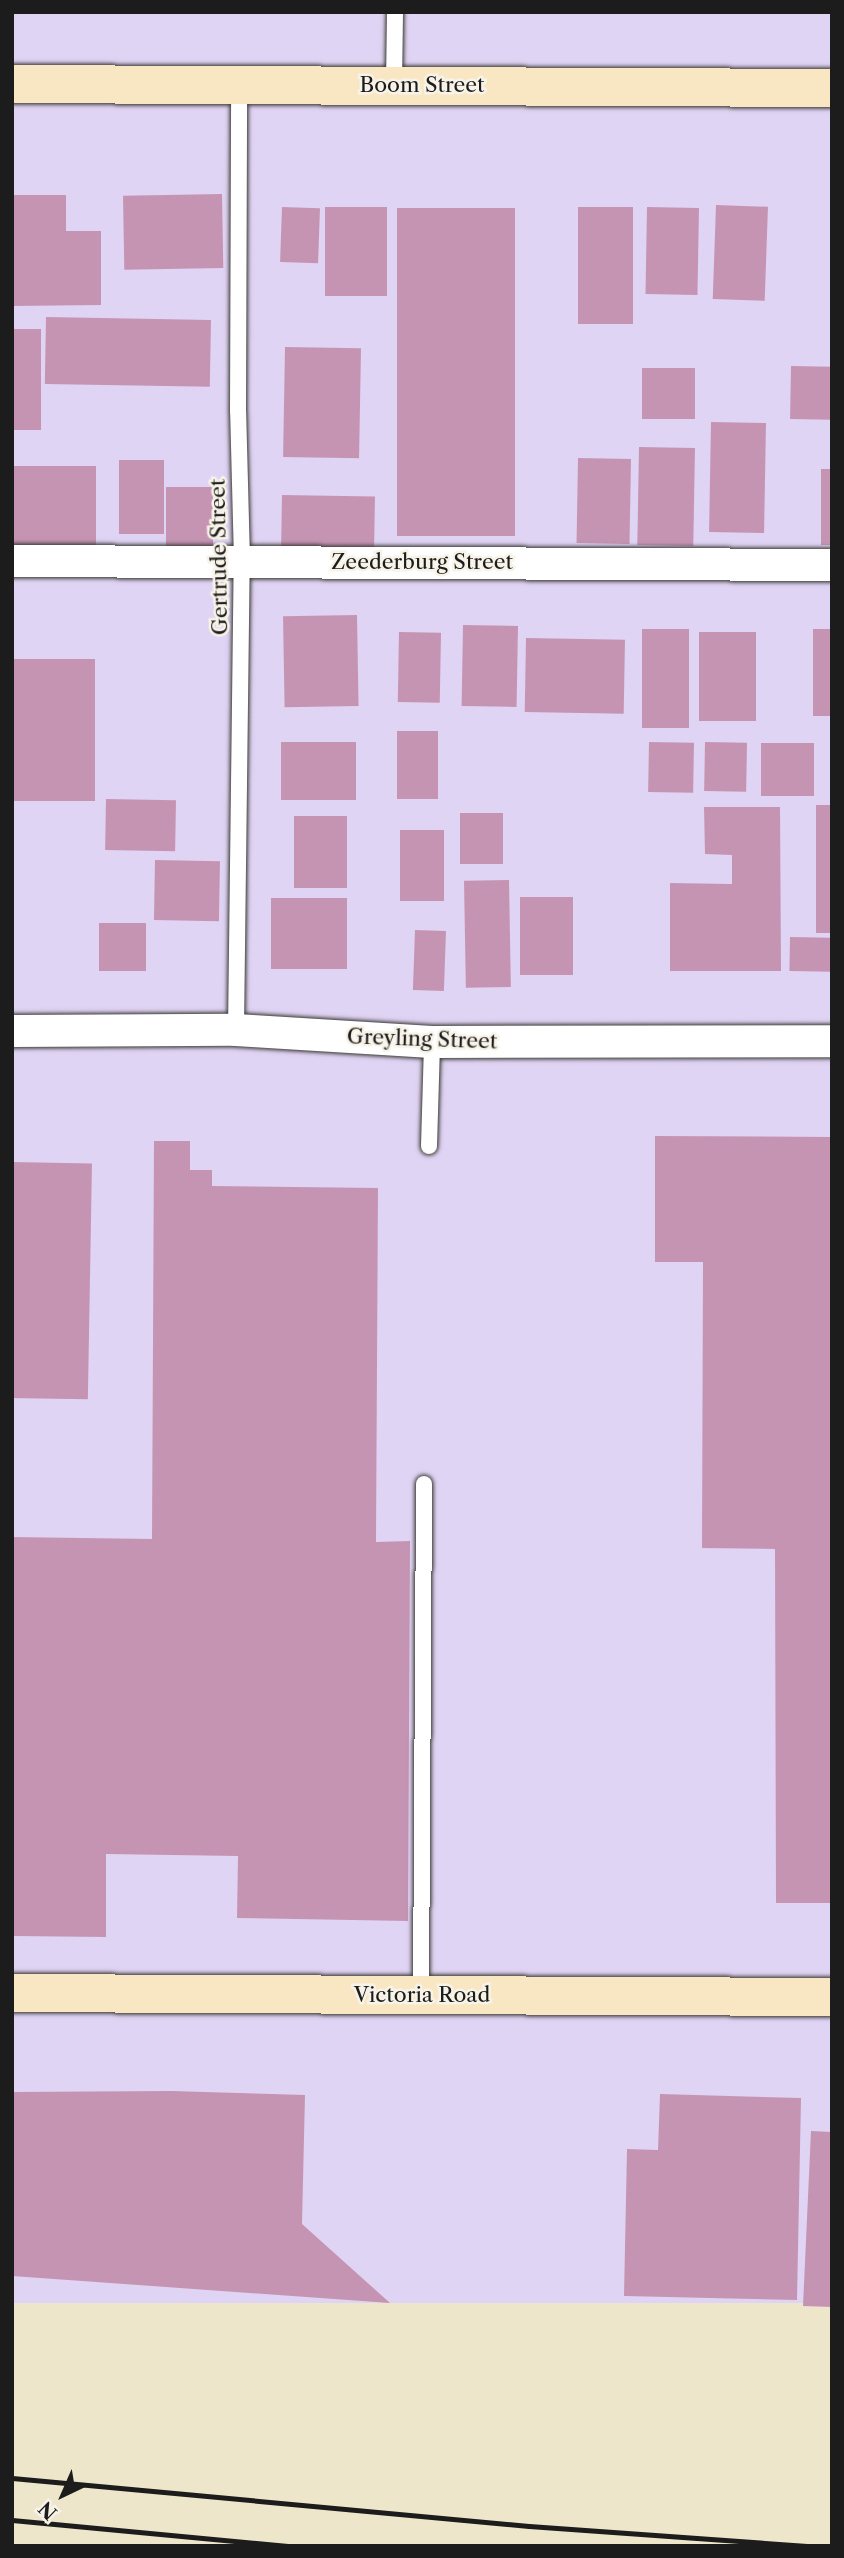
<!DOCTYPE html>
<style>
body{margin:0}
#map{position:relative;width:844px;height:2558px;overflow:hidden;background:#ede6ca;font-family:"Libre Caslon Text",serif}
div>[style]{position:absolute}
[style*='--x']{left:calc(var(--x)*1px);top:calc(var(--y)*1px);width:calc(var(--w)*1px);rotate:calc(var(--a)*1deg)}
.built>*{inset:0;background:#e0d4f4;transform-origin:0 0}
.building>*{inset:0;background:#c694b3;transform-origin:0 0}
.roads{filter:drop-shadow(0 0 2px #3b3a36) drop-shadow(0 0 2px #3b3a36)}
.lane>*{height:16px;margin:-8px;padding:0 8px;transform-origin:8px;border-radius:8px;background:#fff}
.street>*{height:32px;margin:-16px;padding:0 16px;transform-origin:16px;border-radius:16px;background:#fff}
.secondary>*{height:38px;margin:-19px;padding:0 19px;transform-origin:19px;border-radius:19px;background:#f9e7c3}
.rail>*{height:5px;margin:-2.5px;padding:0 2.5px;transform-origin:2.5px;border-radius:2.5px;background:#1c1c1c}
span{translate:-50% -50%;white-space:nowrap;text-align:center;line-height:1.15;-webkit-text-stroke:5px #f7f3e8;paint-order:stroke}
.street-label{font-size:21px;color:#1c1c1c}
.frame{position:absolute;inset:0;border:14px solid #1c1c1c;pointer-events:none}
.north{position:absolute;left:28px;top:2460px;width:70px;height:70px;-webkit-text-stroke:5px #f7f3e8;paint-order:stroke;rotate:224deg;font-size:19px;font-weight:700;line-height:28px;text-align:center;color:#1c1c1c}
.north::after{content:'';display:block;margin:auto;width:24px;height:32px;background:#1c1c1c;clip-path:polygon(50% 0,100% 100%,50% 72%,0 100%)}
</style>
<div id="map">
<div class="built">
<i style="left:12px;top:12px;width:820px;height:2291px"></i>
</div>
<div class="building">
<i style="left:222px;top:194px;width:74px;height:99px;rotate:89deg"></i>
<i style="clip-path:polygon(12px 195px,66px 195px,66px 231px,101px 231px,101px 305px,12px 306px)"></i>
<i style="left:716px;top:205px;width:52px;height:94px;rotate:2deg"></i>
<i style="left:282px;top:207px;width:38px;height:55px;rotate:2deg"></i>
<i style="left:325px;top:207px;width:62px;height:89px"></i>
<i style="left:578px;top:207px;width:55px;height:117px"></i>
<i style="left:647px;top:207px;width:52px;height:87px;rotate:1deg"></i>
<i style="left:397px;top:208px;width:118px;height:328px"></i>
<i style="left:46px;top:317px;width:165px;height:67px;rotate:1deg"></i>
<i style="left:12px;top:329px;width:29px;height:101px"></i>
<i style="left:285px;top:347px;width:76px;height:110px;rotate:1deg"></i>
<i style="left:791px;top:366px;width:41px;height:53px;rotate:1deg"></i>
<i style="left:642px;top:368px;width:53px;height:51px"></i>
<i style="left:711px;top:422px;width:55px;height:110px;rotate:1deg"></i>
<i style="left:639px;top:447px;width:56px;height:98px;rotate:1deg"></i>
<i style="left:578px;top:458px;width:53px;height:85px;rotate:1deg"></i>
<i style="left:119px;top:460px;width:45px;height:74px"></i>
<i style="left:12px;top:466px;width:84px;height:80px"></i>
<i style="left:821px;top:469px;width:11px;height:76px"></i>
<i style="left:166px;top:487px;width:47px;height:59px"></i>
<i style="left:282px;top:495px;width:93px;height:55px;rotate:1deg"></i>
<i style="left:357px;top:615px;width:91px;height:74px;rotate:89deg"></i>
<i style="left:463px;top:625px;width:55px;height:81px;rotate:1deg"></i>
<i style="left:642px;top:629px;width:47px;height:99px"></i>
<i style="left:813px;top:629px;width:19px;height:87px"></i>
<i style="left:399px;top:632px;width:42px;height:70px;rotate:1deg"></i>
<i style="left:699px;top:632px;width:57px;height:89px"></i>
<i style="left:526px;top:638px;width:99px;height:74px;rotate:1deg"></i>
<i style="left:12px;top:659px;width:83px;height:142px"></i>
<i style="left:397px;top:731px;width:41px;height:68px"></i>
<i style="left:281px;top:742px;width:75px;height:58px"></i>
<i style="left:649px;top:742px;width:45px;height:50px;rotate:1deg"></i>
<i style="left:705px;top:742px;width:42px;height:49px;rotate:1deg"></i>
<i style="left:761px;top:743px;width:53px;height:53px"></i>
<i style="left:106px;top:799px;width:70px;height:51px;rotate:1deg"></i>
<i style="left:816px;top:805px;width:16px;height:128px"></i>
<i style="clip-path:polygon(704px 807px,780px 807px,781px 971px,670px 971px,670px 883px,732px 884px,732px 855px,705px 854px)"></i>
<i style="left:460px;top:813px;width:43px;height:51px"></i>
<i style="left:294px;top:816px;width:53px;height:72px"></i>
<i style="left:400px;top:830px;width:44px;height:71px"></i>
<i style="left:155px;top:860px;width:65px;height:60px;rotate:1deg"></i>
<i style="left:509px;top:880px;width:107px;height:45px;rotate:89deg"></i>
<i style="left:520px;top:897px;width:53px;height:78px"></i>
<i style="left:271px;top:898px;width:76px;height:71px"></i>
<i style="left:99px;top:923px;width:47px;height:48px"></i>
<i style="left:415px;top:930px;width:31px;height:60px;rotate:2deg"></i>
<i style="left:790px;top:937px;width:42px;height:34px;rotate:1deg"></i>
<i style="clip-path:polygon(655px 1136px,832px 1137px,832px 1903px,776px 1903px,775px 1549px,702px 1548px,703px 1262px,655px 1262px)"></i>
<i style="clip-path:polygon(154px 1141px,190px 1141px,190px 1170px,212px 1170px,212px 1186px,378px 1188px,376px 1542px,410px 1541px,408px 1921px,237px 1918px,238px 1856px,106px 1854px,106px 1937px,12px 1936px,12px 1537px,152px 1539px)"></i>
<i style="left:12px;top:1162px;width:80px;height:236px;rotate:1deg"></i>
<i style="clip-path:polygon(171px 2091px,305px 2095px,302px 2224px,390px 2303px,12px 2276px,12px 2092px)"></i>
<i style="clip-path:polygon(660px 2094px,801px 2098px,797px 2300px,624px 2296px,627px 2149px,658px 2150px)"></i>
<i style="clip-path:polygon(811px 2131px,832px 2132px,832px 2307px,803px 2306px)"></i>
</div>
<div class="roads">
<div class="lane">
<i style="--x:394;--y:85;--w:73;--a:-89.2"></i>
<i style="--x:236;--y:1030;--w:470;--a:-89.3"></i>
<i style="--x:242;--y:560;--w:149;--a:-91.5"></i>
<i style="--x:238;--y:411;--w:327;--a:-89.8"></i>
<i style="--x:429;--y:1146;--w:104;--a:-88.3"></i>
<i style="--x:421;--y:1995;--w:511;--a:-89.66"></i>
</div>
<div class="street">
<i style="--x:12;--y:561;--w:820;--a:0.28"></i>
<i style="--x:12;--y:1031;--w:224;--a:-0.3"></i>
<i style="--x:236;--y:1030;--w:196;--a:3.5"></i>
<i style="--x:432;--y:1042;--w:400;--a:-0.1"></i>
</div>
<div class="secondary">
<i style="--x:12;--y:84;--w:820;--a:0.28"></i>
<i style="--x:12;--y:1993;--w:820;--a:0.28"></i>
</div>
</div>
<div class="rail">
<i style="--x:12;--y:2478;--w:519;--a:5.3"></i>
<i style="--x:529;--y:2526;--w:282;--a:4.1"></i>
<i style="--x:12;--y:2520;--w:277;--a:5.4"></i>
</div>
<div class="street-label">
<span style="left:422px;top:85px">Boom Street</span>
<span style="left:219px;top:557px;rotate:-91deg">Gertrude Street</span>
<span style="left:422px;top:562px">Zeederburg Street</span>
<span style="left:422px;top:1039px;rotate:2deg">Greyling Street</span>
<span style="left:422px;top:1995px">Victoria Road</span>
</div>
<div class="frame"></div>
<div class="north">N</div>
</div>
